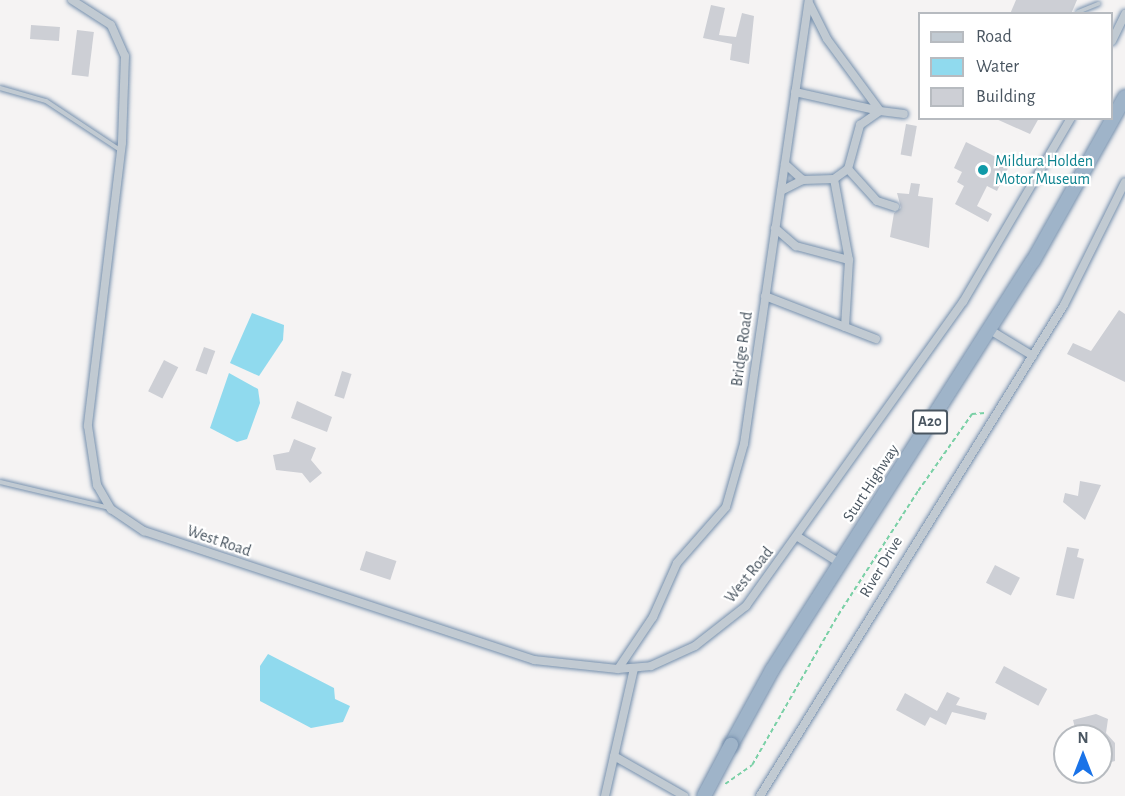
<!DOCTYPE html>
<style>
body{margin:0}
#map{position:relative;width:1125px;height:796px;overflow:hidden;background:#f5f3f3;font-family:"Alegreya Sans",sans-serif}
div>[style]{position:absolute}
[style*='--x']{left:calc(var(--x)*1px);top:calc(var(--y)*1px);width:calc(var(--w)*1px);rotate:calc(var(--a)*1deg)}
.water>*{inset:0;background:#90daee}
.building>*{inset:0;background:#cdcfd5;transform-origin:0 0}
.path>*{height:1.5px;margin-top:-0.75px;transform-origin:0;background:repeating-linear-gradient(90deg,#7ad0a6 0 4.5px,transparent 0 7.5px)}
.roads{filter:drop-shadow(0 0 2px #7690ad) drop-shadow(0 0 2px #7690ad)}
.service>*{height:4px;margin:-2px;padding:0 2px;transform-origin:2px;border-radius:2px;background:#c1cad2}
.minor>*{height:8px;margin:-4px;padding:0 4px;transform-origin:4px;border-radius:4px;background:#c1cad2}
.trunk>*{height:14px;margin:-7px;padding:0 7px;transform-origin:7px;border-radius:7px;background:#9fb4c9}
.bridges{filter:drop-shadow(0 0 2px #7690ad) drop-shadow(0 0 2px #7690ad)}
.trunk-bridge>*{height:14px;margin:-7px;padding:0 7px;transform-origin:7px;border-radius:7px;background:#9fb4c9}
.dots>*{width:16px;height:16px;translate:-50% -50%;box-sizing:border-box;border:3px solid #fff;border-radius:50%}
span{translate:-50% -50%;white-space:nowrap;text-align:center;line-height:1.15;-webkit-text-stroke:4.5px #fff;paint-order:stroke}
.shield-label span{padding:2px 4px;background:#fff;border:2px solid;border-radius:4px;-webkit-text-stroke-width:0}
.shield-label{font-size:15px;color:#4a5661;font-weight:700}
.culture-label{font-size:16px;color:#0d838f}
.left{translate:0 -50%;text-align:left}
.street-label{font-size:16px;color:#4a5661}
.legend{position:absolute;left:918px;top:12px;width:195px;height:108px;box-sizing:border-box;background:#fff;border:2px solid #b7bbc0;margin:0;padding:8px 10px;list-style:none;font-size:18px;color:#4a5661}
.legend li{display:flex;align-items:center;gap:12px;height:30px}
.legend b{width:30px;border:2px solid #b7bbc0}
.north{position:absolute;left:1053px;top:724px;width:60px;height:60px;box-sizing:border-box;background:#fff;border:2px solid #b7bbc0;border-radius:50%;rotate:0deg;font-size:16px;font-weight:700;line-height:24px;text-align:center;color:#4a5661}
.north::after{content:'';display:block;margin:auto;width:21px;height:27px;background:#1a73e8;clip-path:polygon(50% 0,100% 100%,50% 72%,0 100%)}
</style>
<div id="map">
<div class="water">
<i style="clip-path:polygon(252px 313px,284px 325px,283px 340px,259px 376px,230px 363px)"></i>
<i style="clip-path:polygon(229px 373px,258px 389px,260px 403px,247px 439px,237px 442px,210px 428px)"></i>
<i style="clip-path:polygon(268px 654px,334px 688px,335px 699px,350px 706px,343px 722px,311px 728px,260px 701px,260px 666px)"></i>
</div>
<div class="building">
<i style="clip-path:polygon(1016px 0,1077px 0,1071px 14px,1010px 14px)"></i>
<i style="clip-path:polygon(711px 5px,725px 8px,719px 35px,736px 37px,742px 13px,754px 16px,749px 64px,730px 60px,732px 44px,703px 38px)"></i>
<i style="left:31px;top:25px;width:29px;height:14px;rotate:4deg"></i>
<i style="left:77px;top:30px;width:17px;height:45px;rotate:7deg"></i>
<i style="clip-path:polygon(994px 118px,1039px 118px,1030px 134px)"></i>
<i style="left:906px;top:124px;width:11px;height:31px;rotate:10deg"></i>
<i style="clip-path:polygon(966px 142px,1010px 164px,997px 191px,987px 186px,977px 206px,992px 214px,988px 222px,955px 204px,964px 186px,957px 182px,962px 172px,954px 168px)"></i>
<i style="clip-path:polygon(911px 183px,920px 184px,918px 196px,933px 198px,929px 248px,890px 237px,894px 213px,901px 208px,897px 193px,909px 194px)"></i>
<i style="clip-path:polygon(1119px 310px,1125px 314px,1125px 382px,1067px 354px,1073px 343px,1091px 351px)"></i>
<i style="left:204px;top:347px;width:12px;height:25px;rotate:20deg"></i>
<i style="left:164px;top:360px;width:16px;height:35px;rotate:27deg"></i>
<i style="left:342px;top:371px;width:10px;height:26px;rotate:17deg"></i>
<i style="clip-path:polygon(297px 401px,332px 417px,327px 432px,291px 418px)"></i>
<i style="clip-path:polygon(294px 439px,316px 448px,311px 460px,322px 473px,310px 483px,302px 473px,276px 470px,273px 455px,289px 452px)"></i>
<i style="clip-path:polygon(1080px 481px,1101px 485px,1085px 520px,1063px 502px,1065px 493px,1078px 496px)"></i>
<i style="clip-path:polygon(1067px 547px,1079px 549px,1077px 557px,1084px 559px,1074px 599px,1056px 595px)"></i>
<i style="left:366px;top:551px;width:32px;height:20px;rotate:18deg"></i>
<i style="left:995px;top:565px;width:28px;height:20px;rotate:27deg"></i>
<i style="left:1004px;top:666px;width:49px;height:19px;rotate:28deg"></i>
<i style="clip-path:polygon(947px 692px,960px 698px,956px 705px,987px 713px,985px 720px,952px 712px,946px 725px,930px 717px,925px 726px,896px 710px,905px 693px,937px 711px)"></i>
<i style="clip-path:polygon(1096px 714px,1108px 719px,1106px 733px,1115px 743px,1115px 761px,1101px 765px,1101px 736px,1076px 732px,1073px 720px)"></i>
</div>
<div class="path">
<i style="--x:725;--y:784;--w:33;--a:-35"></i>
<i style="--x:752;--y:765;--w:173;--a:-60.2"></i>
<i style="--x:838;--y:615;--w:148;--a:-57.2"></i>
<i style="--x:918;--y:491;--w:94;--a:-55"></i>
<i style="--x:972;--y:414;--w:13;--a:-4"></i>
</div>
<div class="roads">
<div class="service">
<i style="--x:1078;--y:12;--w:22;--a:-22"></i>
<i style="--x:0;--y:88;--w:48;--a:15.8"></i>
<i style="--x:46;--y:101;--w:89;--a:33.5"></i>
<i style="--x:0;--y:482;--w:113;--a:13.3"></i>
</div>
<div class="minor">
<i style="--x:72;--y:0;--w:46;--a:32.7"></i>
<i style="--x:111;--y:25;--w:34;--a:66"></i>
<i style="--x:125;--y:56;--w:87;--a:92"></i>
<i style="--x:122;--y:143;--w:285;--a:96.9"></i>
<i style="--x:88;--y:426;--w:60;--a:81.3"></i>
<i style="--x:97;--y:485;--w:28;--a:60"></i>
<i style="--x:111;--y:509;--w:40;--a:34"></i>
<i style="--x:144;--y:531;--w:411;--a:18.3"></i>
<i style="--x:534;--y:660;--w:84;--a:6.1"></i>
<i style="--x:618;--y:669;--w:33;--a:-5"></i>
<i style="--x:651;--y:666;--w:48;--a:-24.4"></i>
<i style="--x:695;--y:646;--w:65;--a:-38.1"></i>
<i style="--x:746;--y:606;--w:374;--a:-54.5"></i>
<i style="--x:963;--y:302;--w:213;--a:-59.6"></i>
<i style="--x:809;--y:3;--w:40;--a:63.4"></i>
<i style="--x:827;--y:39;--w:89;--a:53.6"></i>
<i style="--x:880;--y:111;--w:24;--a:7"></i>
<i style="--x:1112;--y:41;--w:30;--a:-64"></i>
<i style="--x:795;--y:92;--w:87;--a:12.6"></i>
<i style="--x:785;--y:164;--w:24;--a:42"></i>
<i style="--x:848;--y:169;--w:43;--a:47.8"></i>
<i style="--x:877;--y:201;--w:19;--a:18"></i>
<i style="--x:834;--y:179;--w:82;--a:79.5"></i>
<i style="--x:849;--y:260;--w:67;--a:93.4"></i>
<i style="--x:781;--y:191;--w:25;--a:-27"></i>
<i style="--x:803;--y:180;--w:31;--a:-2"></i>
<i style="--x:834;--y:179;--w:17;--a:-36"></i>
<i style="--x:848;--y:169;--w:46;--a:-74.7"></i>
<i style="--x:860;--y:125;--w:24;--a:-35"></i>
<i style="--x:775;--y:228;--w:28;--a:41"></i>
<i style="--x:796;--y:246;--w:55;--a:14.8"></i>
<i style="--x:765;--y:296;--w:119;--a:21.2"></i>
<i style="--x:990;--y:330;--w:50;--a:31.2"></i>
<i style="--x:798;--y:537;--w:49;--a:31.8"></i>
<i style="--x:618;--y:669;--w:63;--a:-56.1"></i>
<i style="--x:653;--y:617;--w:59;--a:-66"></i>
<i style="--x:677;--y:563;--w:74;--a:-48.8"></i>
<i style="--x:726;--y:507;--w:66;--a:-74.1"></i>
<i style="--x:744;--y:444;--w:449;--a:-81.7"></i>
<i style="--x:614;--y:756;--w:81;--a:29.7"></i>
<i style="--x:605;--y:796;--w:131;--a:-77.2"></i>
<i style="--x:760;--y:796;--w:577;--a:-58.24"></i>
<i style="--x:1064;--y:305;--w:137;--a:-63.6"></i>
</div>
<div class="trunk">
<i style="--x:731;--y:745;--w:85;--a:-61.3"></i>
<i style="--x:772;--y:670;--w:485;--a:-57.5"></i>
<i style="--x:1033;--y:261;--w:188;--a:-60.7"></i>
</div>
</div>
<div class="bridges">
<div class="trunk-bridge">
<i style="--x:704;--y:796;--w:58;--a:-62.1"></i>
</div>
</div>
<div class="dots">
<i style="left:983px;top:170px;background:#0f9aa8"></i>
</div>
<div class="shield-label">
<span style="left:930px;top:422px">A20</span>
</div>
<div class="culture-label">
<span class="left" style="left:995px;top:170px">Mildura Holden<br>Motor Museum</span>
</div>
<div class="street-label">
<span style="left:742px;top:349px;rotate:-82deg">Bridge Road</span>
<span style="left:871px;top:483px;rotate:-57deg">Sturt Highway</span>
<span style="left:219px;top:541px;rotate:19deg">West Road</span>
<span style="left:881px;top:567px;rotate:-59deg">River Drive</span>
<span style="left:749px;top:575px;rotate:-51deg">West Road</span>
</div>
<ul class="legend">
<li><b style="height:8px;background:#c1cad2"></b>Road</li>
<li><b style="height:16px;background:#90daee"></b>Water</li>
<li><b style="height:16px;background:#cdcfd5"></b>Building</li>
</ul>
<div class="north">N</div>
</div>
